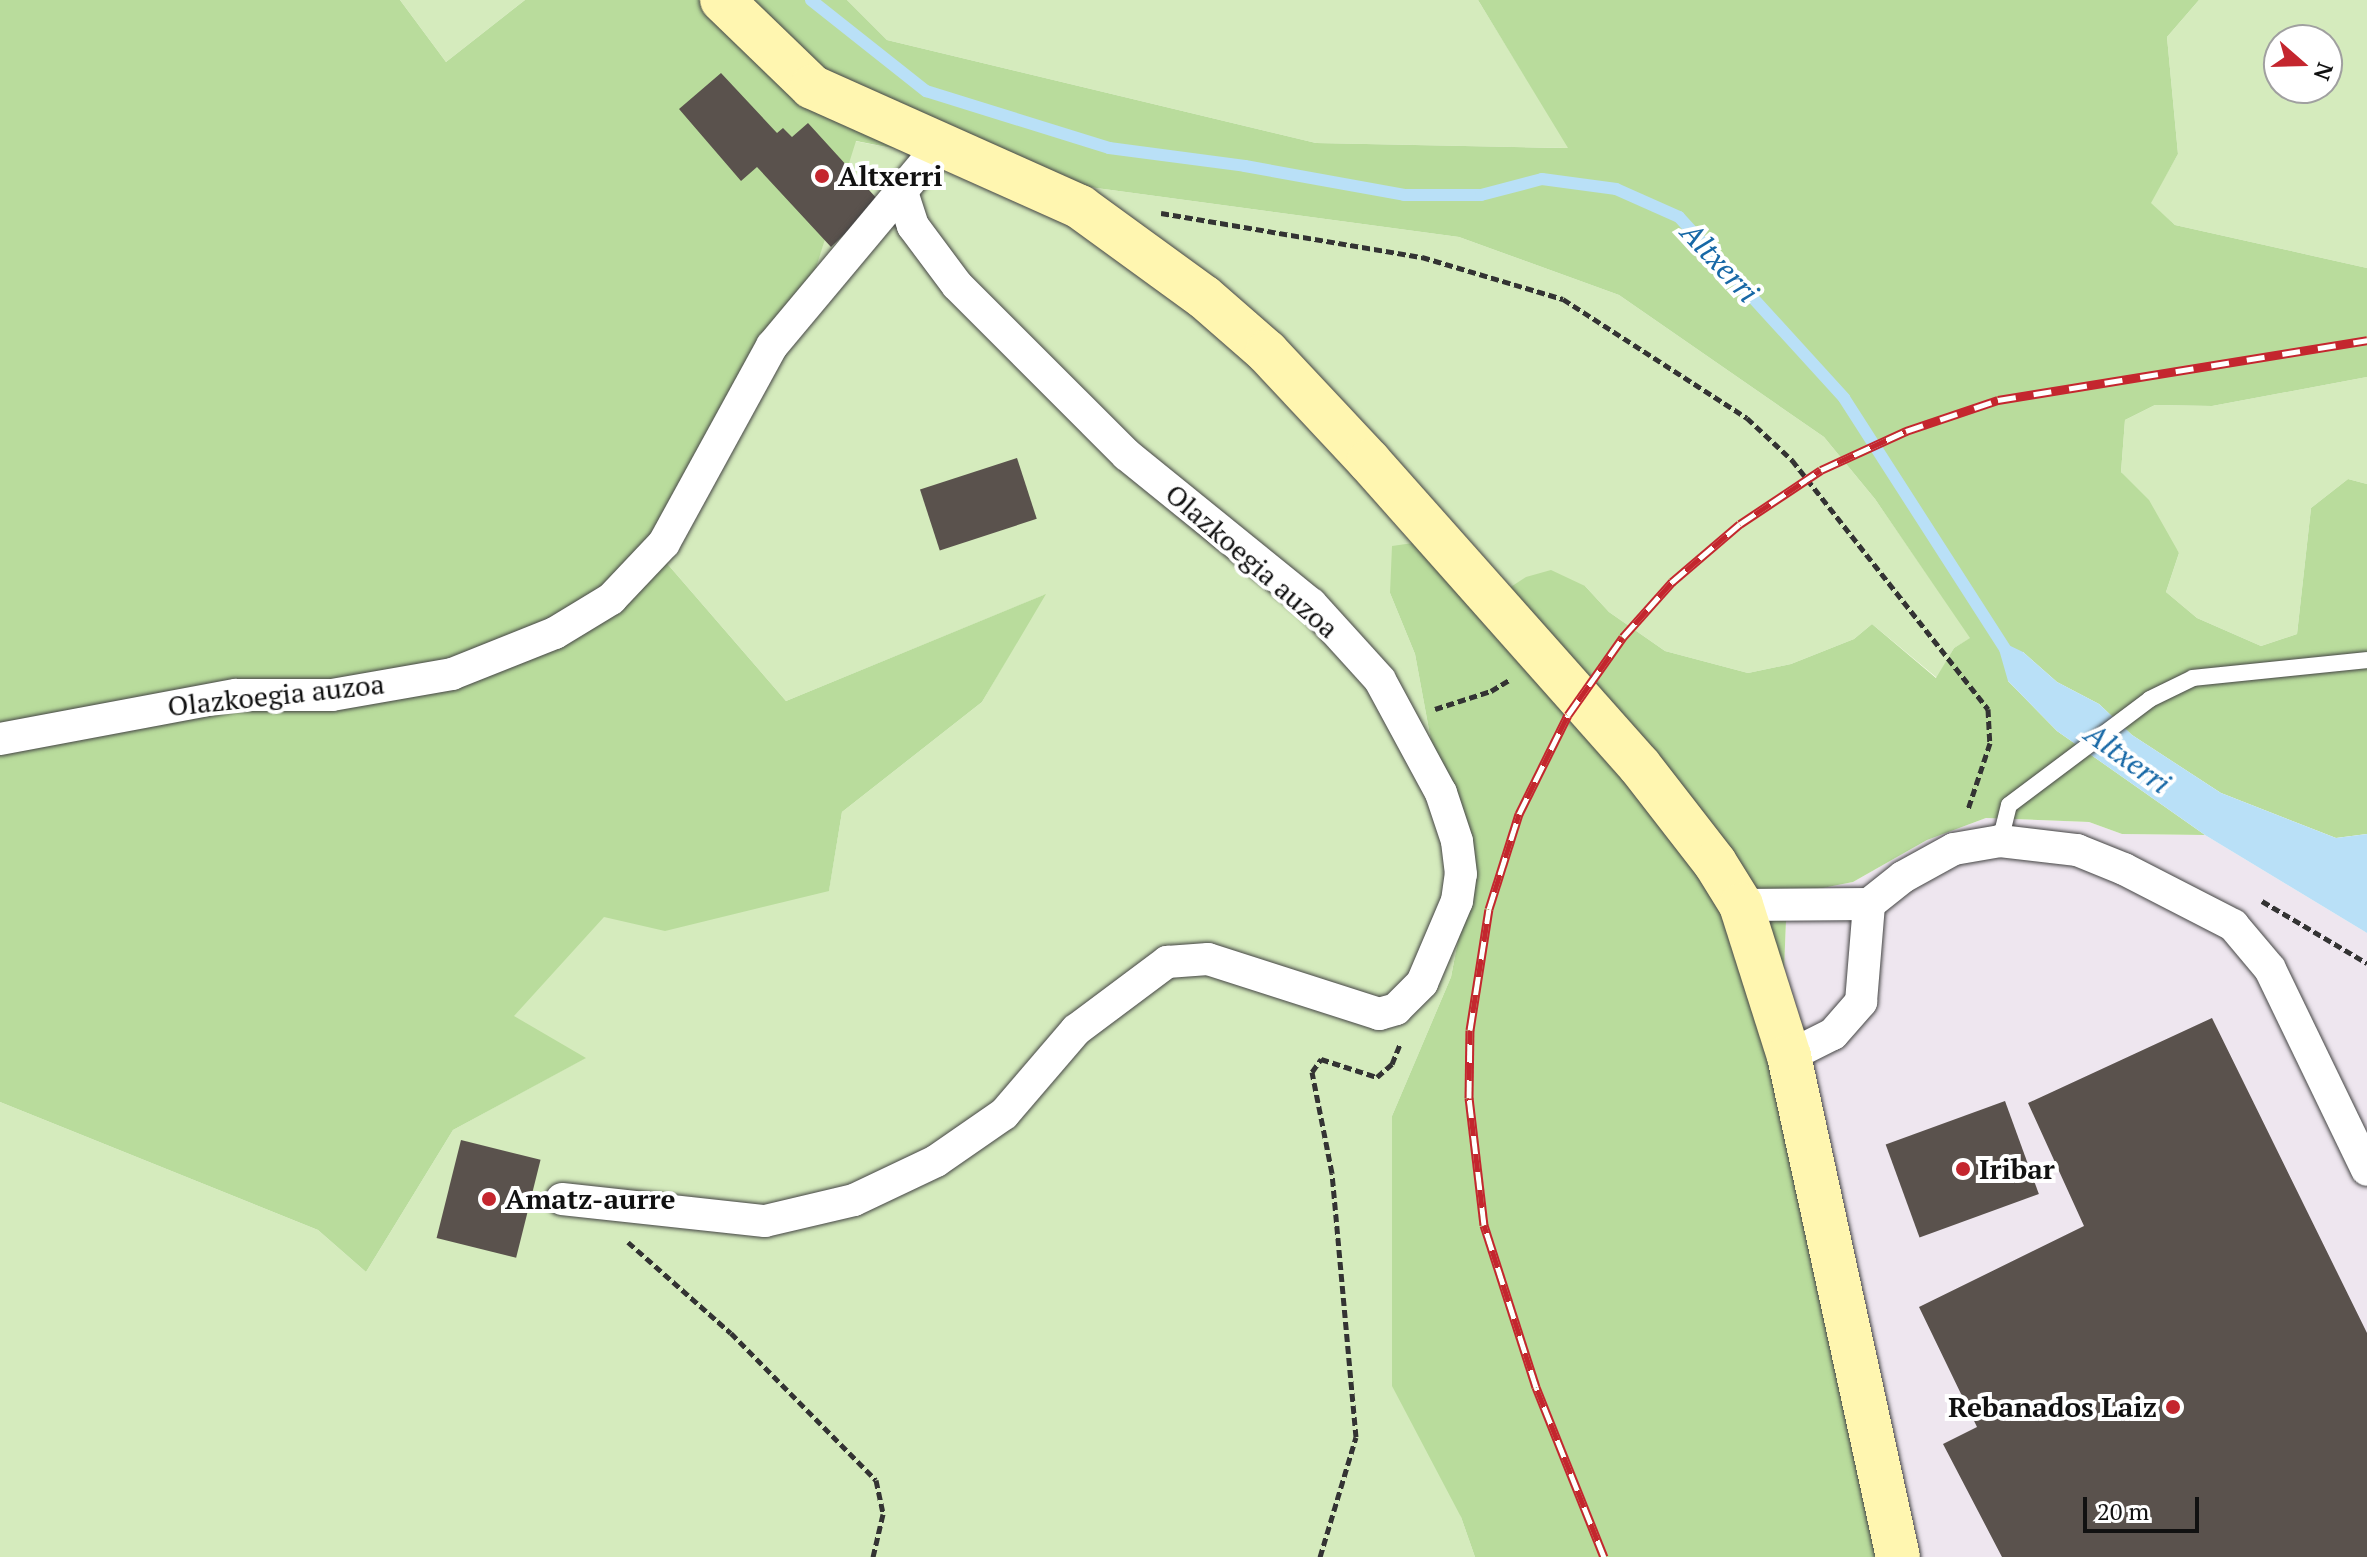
<!DOCTYPE html>
<style>
body{margin:0}
#map{position:relative;width:2367px;height:1557px;overflow:hidden;background:#fffdf5;font-family:"PT Serif",serif}
div>[style]{position:absolute}
[style*='--x']{left:calc(var(--x)*1px);top:calc(var(--y)*1px);width:calc(var(--w)*1px);rotate:calc(var(--a)*1deg)}
.industrial>*{inset:0;background:#eee6ef}
.green>*{inset:0;background:#d5ebbd}
.forest>*{inset:0;background:#b9dc9c}
.water>*{inset:0;background:#b9e0f7}
.stream>*{height:12px;margin:-6px;padding:0 6px;transform-origin:6px;border-radius:6px;background:#b9e0f7}
.building>*{inset:0;background:#5a524d;transform-origin:0 0}
.path>*{height:5px;margin-top:-2.5px;transform-origin:0;background:repeating-linear-gradient(90deg,#333 0 8px,transparent 0 12px)}
.roads{filter:drop-shadow(0 0 2px #444) drop-shadow(0 0 2px #444)}
.lane>*{height:16px;margin:-8px;padding:0 8px;transform-origin:8px;border-radius:8px;background:#fff}
.street>*{height:32px;margin:-16px;padding:0 16px;transform-origin:16px;border-radius:16px;background:#fff}
.secondary>*{height:44px;margin:-22px;padding:0 22px;transform-origin:22px;border-radius:22px;background:#fff6b0}
.rail>*{height:9px;margin-top:-4.5px;transform-origin:0;background:repeating-linear-gradient(90deg,#fff 0 18px,#c4262e 0 36px);box-sizing:border-box;border-block:2px solid #c4262e}
.dots>*{width:22px;height:22px;translate:-50% -50%;box-sizing:border-box;border:4px solid #fff;border-radius:50%}
span{translate:-50% -50%;white-space:nowrap;text-align:center;line-height:1.15;-webkit-text-stroke:8px #fff;paint-order:stroke}
.poi-label{font-size:28px;color:#111;font-weight:700}
.left{translate:0 -50%;text-align:left}
.right{translate:-100% -50%;text-align:right}
.street-label{font-size:28px;color:#111}
.water-label{font-size:30px;color:#1768a6;font-style:italic}
.north{position:absolute;left:2263px;top:24px;width:80px;height:80px;box-sizing:border-box;background:#fff;border:2px solid #a0a0a0;border-radius:50%;rotate:110deg;font-size:22px;font-weight:700;line-height:32px;text-align:center;color:#111}
.north::after{content:'';display:block;margin:auto;width:28px;height:36px;background:#c4262e;clip-path:polygon(50% 0,100% 100%,50% 72%,0 100%)}
.scale{position:absolute;left:2083px;top:1497px;width:116px;height:36px;box-sizing:border-box;border:4px solid #111;border-top:0;padding-left:10px;font-size:24px;line-height:28px;white-space:nowrap;color:#111;-webkit-text-stroke:6px #fff;paint-order:stroke}
</style>
<div id="map">
<div class="industrial">
<i style="clip-path:polygon(1986px 818px,2089px 822px,2122px 834px,2205px 835px,2367px 933px,2367px 1557px,1916px 1557px,1784px 970px,1786px 921px,1807px 891px,1853px 882px,1927px 840px)"></i>
</div>
<div class="green">
<i style="clip-path:polygon(400px 0,525px 0,446px 62px)"></i>
<i style="clip-path:polygon(847px 0,1478px 0,1569px 148px,1316px 143px,887px 40px)"></i>
<i style="clip-path:polygon(evenodd,2199px 0,2367px 0,2367px 268px,2175px 225px,2150px 203px,2178px 154px,2167px 37px,2199px 0,2279px 40px,2327px 40px,2327px 88px,2279px 88px,2279px 40px)"></i>
<i style="clip-path:polygon(855px 141px,1089px 187px,1459px 237px,1619px 295px,1824px 437px,1875px 499px,1971px 638px,1954px 648px,1937px 678px,1872px 624px,1854px 639px,1791px 664px,1748px 673px,1665px 651px,1609px 612px,1585px 586px,1390px 593px,1415px 654px,1434px 757px,1475px 852px,1451px 977px,1392px 1116px,1461px 1517px,1475px 1557px,0 1557px,0 1102px,318px 1230px,366px 1272px,453px 1130px,585px 1058px,0 877px,829px 890px,842px 812px,982px 702px,1044px 595px,786px 701px,664px 560px,791px 347px)"></i>
<i style="clip-path:polygon(2367px 377px,2367px 484px,2348px 479px,2311px 508px,2297px 634px,2261px 646px,2197px 618px,2166px 592px,2179px 553px,2121px 472px,2125px 420px,2155px 405px,2212px 406px)"></i>
</div>
<div class="forest">
<i style="clip-path:polygon(0 0,400px 0,446px 62px,525px 0,847px 0,887px 40px,1316px 143px,1568px 148px,1478px 0,2199px 0,2167px 37px,2178px 154px,2151px 203px,2175px 225px,2367px 268px,2367px 377px,2212px 406px,2155px 405px,2125px 420px,2121px 472px,2149px 500px,2179px 553px,2166px 592px,2197px 618px,2261px 646px,2297px 634px,2311px 508px,2348px 479px,2367px 484px,2367px 834px,2336px 838px,2221px 793px,2132px 735px,2099px 704px,2057px 682px,2023px 652px,2008px 681px,2057px 731px,2205px 835px,2122px 834px,2089px 822px,1986px 818px,1927px 840px,1853px 882px,1807px 891px,1786px 921px,1784px 970px,1916px 1557px,1475px 1557px,1461px 1517px,1392px 1386px,1392px 1116px,1451px 977px,1475px 852px,1434px 757px,1415px 654px,1390px 593px,1392px 546px,1413px 543px,1503px 592px,1526px 577px,1551px 570px,1585px 586px,1609px 612px,1665px 651px,1748px 673px,1791px 664px,1854px 639px,1872px 624px,1936px 678px,1954px 648px,1970px 638px,1875px 499px,1824px 437px,1619px 295px,1459px 237px,1089px 187px,856px 141px,791px 347px,664px 560px,786px 701px,1046px 594px,982px 702px,842px 812px,829px 891px,665px 931px,604px 917px,514px 1016px,586px 1058px,453px 1130px,366px 1272px,318px 1230px,0 1102px)"></i>
</div>
<div class="water">
<i style="clip-path:polygon(1996px 639px,2023px 652px,2057px 682px,2099px 704px,2132px 735px,2221px 793px,2336px 838px,2367px 834px,2367px 933px,2205px 835px,2057px 731px,2008px 681px)"></i>
</div>
<div class="stream">
<i style="--x:811;--y:0;--w:147;--a:38.4"></i>
<i style="--x:926;--y:91;--w:192;--a:17.3"></i>
<i style="--x:1109;--y:148;--w:137;--a:7.5"></i>
<i style="--x:1245;--y:166;--w:162;--a:10.3"></i>
<i style="--x:1404;--y:195;--w:77;--a:0"></i>
<i style="--x:1481;--y:195;--w:63;--a:-14.7"></i>
<i style="--x:1542;--y:179;--w:75;--a:7.7"></i>
<i style="--x:1616;--y:189;--w:69;--a:24"></i>
<i style="--x:1679;--y:217;--w:245;--a:47.6"></i>
<i style="--x:1844;--y:398;--w:298;--a:57.3"></i>
</div>
<div class="building">
<i style="clip-path:polygon(721px 73px,777px 133px,783px 128px,792px 137px,808px 123px,879px 201px,831px 247px,757px 167px,741px 181px,679px 109px)"></i>
<i style="left:1017px;top:458px;width:64px;height:102px;rotate:72deg"></i>
<i style="clip-path:polygon(2212px 1018px,2367px 1333px,2367px 1557px,2002px 1557px,1943px 1444px,1977px 1427px,1919px 1307px,2084px 1226px,2028px 1103px)"></i>
<i style="left:2005px;top:1101px;width:99px;height:127px;rotate:70deg"></i>
<i style="left:461px;top:1140px;width:82px;height:101px;rotate:14deg"></i>
</div>
<div class="path">
<i style="--x:1161;--y:213;--w:265;--a:9.6"></i>
<i style="--x:1422;--y:257;--w:147;--a:16.6"></i>
<i style="--x:1563;--y:299;--w:219;--a:32.9"></i>
<i style="--x:1747;--y:418;--w:62;--a:43"></i>
<i style="--x:1792;--y:460;--w:317;--a:51.8"></i>
<i style="--x:1988;--y:709;--w:34;--a:87"></i>
<i style="--x:1990;--y:743;--w:70;--a:108.4"></i>
<i style="--x:1435;--y:709;--w:59;--a:-17.8"></i>
<i style="--x:1491;--y:691;--w:21;--a:-31"></i>
<i style="--x:2262;--y:901;--w:122;--a:30.6"></i>
<i style="--x:628;--y:1242;--w:137;--a:41.5"></i>
<i style="--x:731;--y:1333;--w:206;--a:45.4"></i>
<i style="--x:876;--y:1480;--w:35;--a:78"></i>
<i style="--x:883;--y:1514;--w:44;--a:103.1"></i>
<i style="--x:1320;--y:1557;--w:125;--a:-73.3"></i>
<i style="--x:1356;--y:1437;--w:265;--a:-95.2"></i>
<i style="--x:1332;--y:1173;--w:103;--a:-101.2"></i>
<i style="--x:1312;--y:1072;--w:16;--a:-55"></i>
<i style="--x:1321;--y:1059;--w:59;--a:17.8"></i>
<i style="--x:1377;--y:1077;--w:20;--a:-41"></i>
<i style="--x:1392;--y:1064;--w:22;--a:-68"></i>
</div>
<div class="roads">
<div class="lane">
<i style="--x:2000;--y:841;--w:37;--a:-76"></i>
<i style="--x:2009;--y:805;--w:176;--a:-36.9"></i>
<i style="--x:2150;--y:699;--w:48;--a:-26"></i>
<i style="--x:2193;--y:678;--w:175;--a:-5.9"></i>
</div>
<div class="street">
<i style="--x:0;--y:739;--w:240;--a:-10.6"></i>
<i style="--x:236;--y:695;--w:96;--a:0"></i>
<i style="--x:332;--y:695;--w:122;--a:-9.9"></i>
<i style="--x:452;--y:674;--w:111;--a:-21.7"></i>
<i style="--x:555;--y:633;--w:66;--a:-31.3"></i>
<i style="--x:611;--y:599;--w:77;--a:-46.6"></i>
<i style="--x:664;--y:543;--w:225;--a:-61.3"></i>
<i style="--x:772;--y:346;--w:262;--a:-50.1"></i>
<i style="--x:1741;--y:905;--w:128;--a:-0.4"></i>
<i style="--x:1869;--y:904;--w:43;--a:-38.5"></i>
<i style="--x:1903;--y:877;--w:58;--a:-28.8"></i>
<i style="--x:1954;--y:849;--w:47;--a:-9.9"></i>
<i style="--x:2000;--y:841;--w:78;--a:6.7"></i>
<i style="--x:2077;--y:850;--w:51;--a:22"></i>
<i style="--x:2124;--y:869;--w:123;--a:27.2"></i>
<i style="--x:2233;--y:925;--w:57;--a:49.9"></i>
<i style="--x:2270;--y:969;--w:223;--a:64.2"></i>
<i style="--x:1789;--y:1056;--w:49;--a:-26.6"></i>
<i style="--x:1833;--y:1034;--w:43;--a:-48.8"></i>
<i style="--x:1861;--y:1002;--w:98;--a:-85.3"></i>
<i style="--x:562;--y:1199;--w:204;--a:6.2"></i>
<i style="--x:765;--y:1221;--w:91;--a:-13.3"></i>
<i style="--x:854;--y:1200;--w:91;--a:-25.4"></i>
<i style="--x:936;--y:1161;--w:83;--a:-34.7"></i>
<i style="--x:1004;--y:1114;--w:111;--a:-49.4"></i>
<i style="--x:1076;--y:1030;--w:114;--a:-36.8"></i>
<i style="--x:1167;--y:962;--w:41;--a:-4.2"></i>
<i style="--x:1208;--y:959;--w:180;--a:17.8"></i>
<i style="--x:1379;--y:1014;--w:18;--a:-16"></i>
<i style="--x:1396;--y:1009;--w:37;--a:-45"></i>
<i style="--x:1422;--y:983;--w:89;--a:-66.9"></i>
<i style="--x:1457;--y:901;--w:27;--a:-82"></i>
<i style="--x:1461;--y:874;--w:33;--a:-97"></i>
<i style="--x:1457;--y:841;--w:51;--a:-108.4"></i>
<i style="--x:1441;--y:793;--w:128;--a:-118.4"></i>
<i style="--x:1380;--y:680;--w:103;--a:-132.2"></i>
<i style="--x:1311;--y:604;--w:237;--a:-141"></i>
<i style="--x:1127;--y:455;--w:240;--a:-135"></i>
<i style="--x:957;--y:285;--w:74;--a:-126.7"></i>
<i style="--x:913;--y:226;--w:35;--a:-108"></i>
</div>
<div class="secondary">
<i style="--x:722;--y:0;--w:125;--a:44"></i>
<i style="--x:812;--y:87;--w:294;--a:24.1"></i>
<i style="--x:1080;--y:207;--w:153;--a:36"></i>
<i style="--x:1204;--y:297;--w:84;--a:41.1"></i>
<i style="--x:1267;--y:352;--w:149;--a:46.9"></i>
<i style="--x:1369;--y:461;--w:407;--a:48.4"></i>
<i style="--x:1639;--y:765;--w:124;--a:52.2"></i>
<i style="--x:1715;--y:863;--w:49;--a:58.2"></i>
<i style="--x:1741;--y:905;--w:158;--a:72.4"></i>
<i style="--x:1789;--y:1056;--w:513;--a:77.73"></i>
</div>
</div>
<div class="rail">
<i style="--x:1604;--y:1557;--w:183;--a:-111.8"></i>
<i style="--x:1536;--y:1387;--w:170;--a:-107.8"></i>
<i style="--x:1484;--y:1225;--w:128;--a:-96.7"></i>
<i style="--x:1469;--y:1098;--w:68;--a:-89.2"></i>
<i style="--x:1470;--y:1030;--w:122;--a:-81.1"></i>
<i style="--x:1489;--y:909;--w:100;--a:-72.5"></i>
<i style="--x:1519;--y:814;--w:110;--a:-63.7"></i>
<i style="--x:1568;--y:715;--w:95;--a:-54.8"></i>
<i style="--x:1623;--y:637;--w:74;--a:-48.3"></i>
<i style="--x:1672;--y:582;--w:89;--a:-40.5"></i>
<i style="--x:1740;--y:524;--w:97;--a:-33.7"></i>
<i style="--x:1821;--y:470;--w:94;--a:-24.6"></i>
<i style="--x:1906;--y:431;--w:97;--a:-18.6"></i>
<i style="--x:1998;--y:400;--w:374;--a:-9.2"></i>
</div>
<div class="dots">
<i style="left:822px;top:176px;background:#c4262e"></i>
<i style="left:1963px;top:1169px;background:#c4262e"></i>
<i style="left:489px;top:1199px;background:#c4262e"></i>
<i style="left:2173px;top:1407px;background:#c4262e"></i>
</div>
<div class="poi-label">
<span class="left" style="left:838px;top:176px">Altxerri</span>
<span class="left" style="left:1979px;top:1169px">Iribar</span>
<span class="left" style="left:505px;top:1199px">Amatz-aurre</span>
<span class="right" style="left:2157px;top:1407px">Rebanados Laiz</span>
</div>
<div class="street-label">
<span style="left:1252px;top:561px;rotate:41deg">Olazkoegia auzoa</span>
<span style="left:276px;top:695px;rotate:-6deg">Olazkoegia auzoa</span>
</div>
<div class="water-label">
<span style="left:1720px;top:262px;rotate:47deg">Altxerri</span>
<span style="left:2128px;top:758px;rotate:36deg">Altxerri</span>
</div>
<div class="north">N</div>
<div class="scale">20 m</div>
</div>
